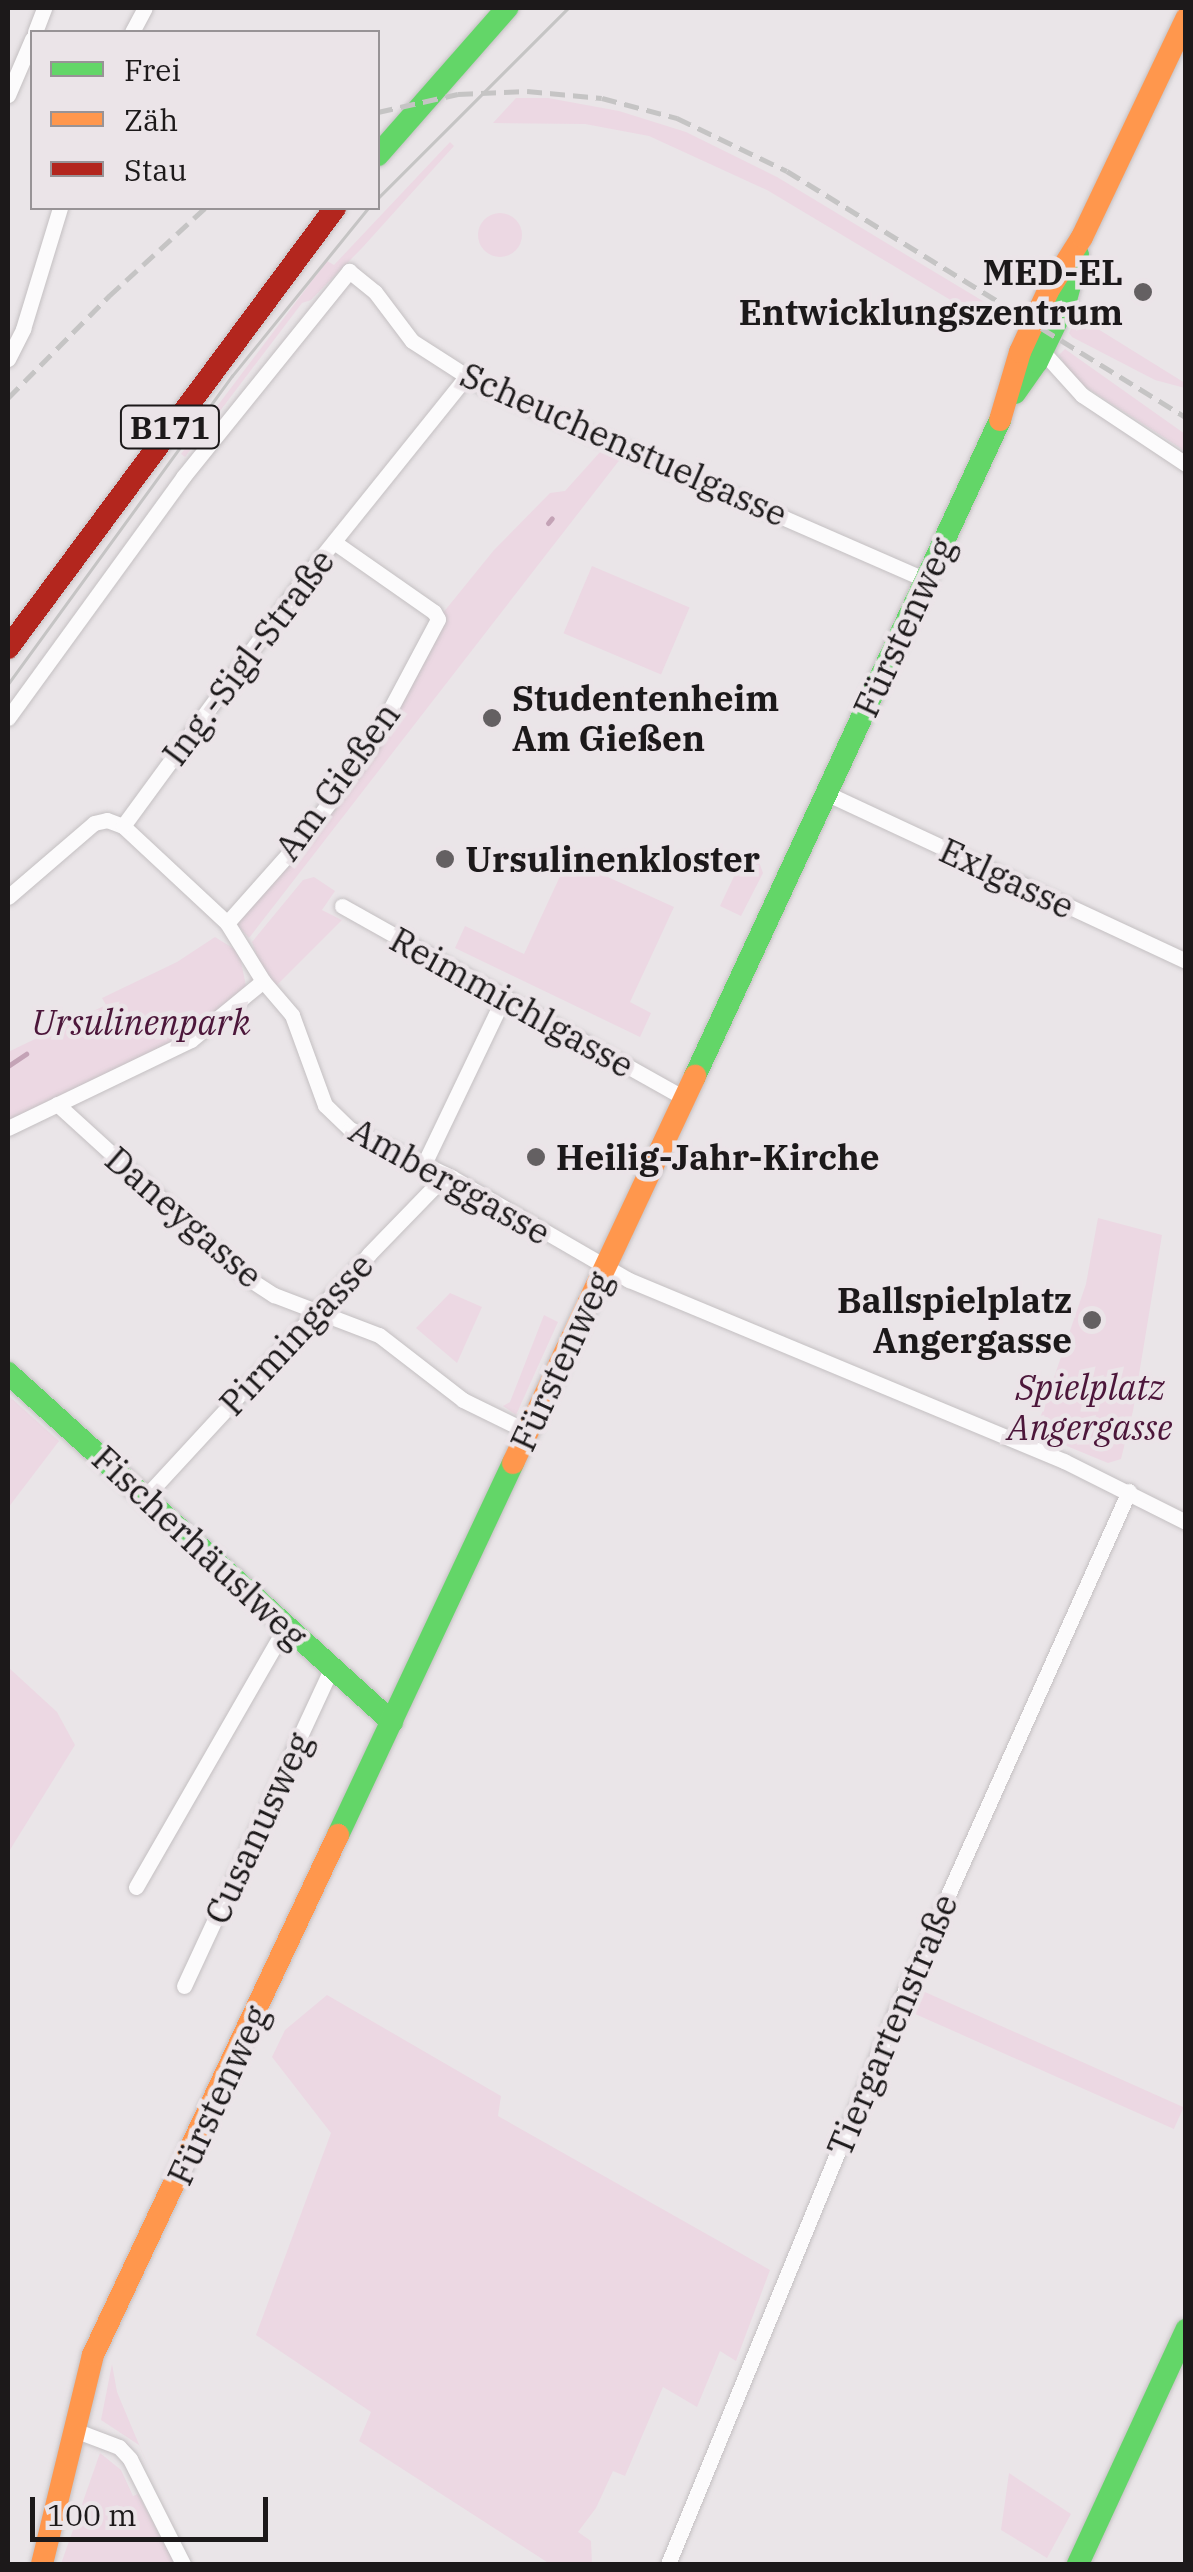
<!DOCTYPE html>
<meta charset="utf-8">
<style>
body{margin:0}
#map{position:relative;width:1193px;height:2572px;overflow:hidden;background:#eae5e8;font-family:"IBM Plex Serif",serif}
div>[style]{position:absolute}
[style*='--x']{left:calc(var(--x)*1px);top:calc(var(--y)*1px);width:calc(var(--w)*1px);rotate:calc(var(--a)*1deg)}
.green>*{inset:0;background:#ecd8e3;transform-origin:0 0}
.round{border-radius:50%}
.stream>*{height:5px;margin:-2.5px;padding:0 2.5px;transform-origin:2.5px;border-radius:2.5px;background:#c4a3b6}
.roads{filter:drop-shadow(0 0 2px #c4c0c2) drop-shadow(0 0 2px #c4c0c2)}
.street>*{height:15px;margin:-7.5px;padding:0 7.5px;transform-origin:7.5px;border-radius:7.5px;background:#fcfbfc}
.fast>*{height:22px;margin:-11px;padding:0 11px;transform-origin:11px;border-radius:11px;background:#63d668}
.slow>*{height:22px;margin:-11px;padding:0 11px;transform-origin:11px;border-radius:11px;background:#ff974d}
.jam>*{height:22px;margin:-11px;padding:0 11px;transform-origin:11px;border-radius:11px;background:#b3261e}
.tram>*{height:2.5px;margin:-1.25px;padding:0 1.25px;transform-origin:1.25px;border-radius:1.25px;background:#c5c4c4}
.rail>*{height:5px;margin-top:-2.5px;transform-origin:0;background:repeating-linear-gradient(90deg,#c5c4c4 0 15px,transparent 0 23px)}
.dots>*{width:28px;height:28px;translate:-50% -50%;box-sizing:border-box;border:5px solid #ebe4e8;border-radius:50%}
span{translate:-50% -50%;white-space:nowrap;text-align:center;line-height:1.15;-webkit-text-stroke:9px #ebe4e8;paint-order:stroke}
.shield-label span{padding:2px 8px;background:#ebe4e8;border:2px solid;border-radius:8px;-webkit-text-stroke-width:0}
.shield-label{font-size:32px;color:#1c191a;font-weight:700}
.poi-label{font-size:35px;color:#1c191a;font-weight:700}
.right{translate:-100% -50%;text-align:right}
.left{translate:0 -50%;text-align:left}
.street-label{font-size:35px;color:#1c191a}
.park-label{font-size:35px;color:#4c163a;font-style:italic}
.frame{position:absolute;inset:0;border:10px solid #1c191a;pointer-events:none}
.legend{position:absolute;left:30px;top:30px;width:350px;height:180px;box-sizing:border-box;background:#ebe4e8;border:2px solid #989396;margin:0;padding:12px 18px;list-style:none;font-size:30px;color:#1c191a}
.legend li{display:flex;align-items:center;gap:20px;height:50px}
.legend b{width:50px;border:2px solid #989396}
.scale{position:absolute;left:30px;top:2497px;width:238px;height:45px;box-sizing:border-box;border:5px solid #1c191a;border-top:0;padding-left:12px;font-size:30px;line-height:35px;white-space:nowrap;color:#1c191a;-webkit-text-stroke:8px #ebe4e8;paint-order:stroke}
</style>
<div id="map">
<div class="green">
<i style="clip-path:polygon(516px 98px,548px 98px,619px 111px,686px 132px,777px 177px,1016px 321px,1012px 329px,999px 329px,767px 190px,649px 136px,585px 124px,493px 123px)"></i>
<i style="clip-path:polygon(450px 142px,454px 146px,362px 248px,311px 300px,302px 303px,185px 457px,181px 454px,327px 261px,334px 265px)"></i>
<i class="round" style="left:478px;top:213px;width:44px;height:44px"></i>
<i style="clip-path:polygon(1077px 316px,1185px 383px,1185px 388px,1155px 380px,1072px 337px,1069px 333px)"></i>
<i style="clip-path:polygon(1065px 349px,1185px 434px,1185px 451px,1075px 380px,1059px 355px)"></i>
<i style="clip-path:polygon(609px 442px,628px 449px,249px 938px,234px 921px,369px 749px,438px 619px,494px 550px,550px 493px,565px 491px)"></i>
<i style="left:592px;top:566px;width:106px;height:73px;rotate:23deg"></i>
<i style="clip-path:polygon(745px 853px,758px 859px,763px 873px,741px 916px,720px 906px)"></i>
<i style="clip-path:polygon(568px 859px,674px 907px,630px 1002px,651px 1013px,640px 1037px,455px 948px,465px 926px,524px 954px)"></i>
<i style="clip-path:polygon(314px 877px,335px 891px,322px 910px,342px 920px,276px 986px,261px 967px,252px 942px,303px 880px)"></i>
<i style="clip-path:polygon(215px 937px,239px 952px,248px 996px,191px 1040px,8px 1125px,8px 1052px,106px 1005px,102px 998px,177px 962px)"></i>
<i style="clip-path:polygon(1098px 1218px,1162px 1235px,1133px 1411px,1121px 1459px,1108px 1463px,1035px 1433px,1086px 1284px)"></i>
<i style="clip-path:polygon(450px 1293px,482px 1307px,457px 1363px,416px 1328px)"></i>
<i style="clip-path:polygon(544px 1315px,558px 1322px,516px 1415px,503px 1406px,510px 1402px)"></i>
<i style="clip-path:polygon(8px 1395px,59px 1441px,8px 1508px)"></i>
<i style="clip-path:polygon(8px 1667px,57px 1712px,75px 1745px,8px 1853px)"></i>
<i style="left:916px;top:1988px;width:293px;height:24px;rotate:24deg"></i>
<i style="clip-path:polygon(327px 1995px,501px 2096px,498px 2116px,770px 2270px,736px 2361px,720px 2351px,697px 2407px,663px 2387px,625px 2476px,613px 2471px,596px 2508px,578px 2532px,591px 2541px,592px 2564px,550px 2564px,359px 2441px,371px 2412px,256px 2335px,331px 2133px,272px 2057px,285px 2030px)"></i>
<i style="clip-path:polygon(112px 2364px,117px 2392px,161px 2497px,139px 2445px,101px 2420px)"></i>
<i style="clip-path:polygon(100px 2453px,121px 2470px,133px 2496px,138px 2494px,175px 2564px,61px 2564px)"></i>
<i style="clip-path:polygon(1009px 2473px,1071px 2514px,1047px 2558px,1001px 2530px)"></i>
</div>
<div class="stream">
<i style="--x:548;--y:523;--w:6;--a:-51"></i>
<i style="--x:8;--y:1066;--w:22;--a:-34"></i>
</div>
<div class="roads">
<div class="street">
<i style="--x:35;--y:32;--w:26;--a:-69"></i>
<i style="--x:132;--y:32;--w:27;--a:-62"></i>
<i style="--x:8;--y:95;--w:61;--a:-66.8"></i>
<i style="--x:1043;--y:352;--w:58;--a:47.8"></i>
<i style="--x:1082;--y:395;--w:125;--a:33.6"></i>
<i style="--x:8;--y:359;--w:34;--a:-63"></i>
<i style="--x:23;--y:329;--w:127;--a:-73"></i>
<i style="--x:8;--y:718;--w:298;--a:-54"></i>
<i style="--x:183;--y:477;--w:265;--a:-51.1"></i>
<i style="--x:349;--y:271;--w:33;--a:39"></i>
<i style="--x:375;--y:292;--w:61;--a:52.9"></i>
<i style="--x:412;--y:341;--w:83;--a:32.7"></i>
<i style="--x:482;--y:386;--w:485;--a:23.6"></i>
<i style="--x:828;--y:794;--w:395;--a:25"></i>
<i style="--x:123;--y:826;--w:142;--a:43"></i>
<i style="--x:227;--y:923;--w:119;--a:-48.4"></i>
<i style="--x:306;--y:834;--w:106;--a:-53.5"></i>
<i style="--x:369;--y:749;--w:147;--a:-62"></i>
<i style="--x:438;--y:619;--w:8;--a:-120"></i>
<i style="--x:434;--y:612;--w:122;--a:-145"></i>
<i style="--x:8;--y:897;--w:113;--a:-40.7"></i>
<i style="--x:94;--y:823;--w:13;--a:-13"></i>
<i style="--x:107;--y:820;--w:17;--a:21"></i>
<i style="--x:123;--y:826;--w:310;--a:-53.8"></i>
<i style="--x:306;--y:576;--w:255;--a:-51.2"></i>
<i style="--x:342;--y:906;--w:391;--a:29.3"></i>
<i style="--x:227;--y:923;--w:68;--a:58.2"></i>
<i style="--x:263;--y:981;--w:45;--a:49.5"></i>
<i style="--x:292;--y:1015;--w:96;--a:69.9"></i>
<i style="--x:325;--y:1105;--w:35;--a:44"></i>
<i style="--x:350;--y:1129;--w:112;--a:25.4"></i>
<i style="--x:451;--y:1177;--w:206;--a:30.1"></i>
<i style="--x:629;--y:1280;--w:471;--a:22.6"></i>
<i style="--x:1064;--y:1461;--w:136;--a:26.6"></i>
<i style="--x:57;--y:1104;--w:260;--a:42.3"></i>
<i style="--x:249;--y:1279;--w:30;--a:33"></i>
<i style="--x:274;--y:1295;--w:112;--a:20.9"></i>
<i style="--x:379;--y:1335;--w:106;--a:37.7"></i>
<i style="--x:463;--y:1400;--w:72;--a:26.2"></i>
<i style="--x:8;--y:1128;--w:203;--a:-25.7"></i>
<i style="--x:191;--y:1040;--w:93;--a:-39.3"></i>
<i style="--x:424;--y:1164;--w:183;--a:-64.4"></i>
<i style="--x:146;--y:1496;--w:329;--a:-47.3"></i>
<i style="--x:369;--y:1254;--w:92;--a:-45.9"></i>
<i style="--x:433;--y:1188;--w:21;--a:-31"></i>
<i style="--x:136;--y:1887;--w:303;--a:-60.1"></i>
<i style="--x:184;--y:1986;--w:349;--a:-65.1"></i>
<i style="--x:77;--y:2431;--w:45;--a:20.9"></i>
<i style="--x:119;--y:2447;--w:16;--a:47"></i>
<i style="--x:130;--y:2459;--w:118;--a:63.2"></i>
<i style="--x:668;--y:2564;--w:596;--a:-67.61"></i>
<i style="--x:895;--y:2013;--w:572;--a:-65.85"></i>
</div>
<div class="fast">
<i style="--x:378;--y:155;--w:196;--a:-48.7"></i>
<i style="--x:1015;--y:393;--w:38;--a:-55"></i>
<i style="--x:1037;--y:362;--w:64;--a:-64.2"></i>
<i style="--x:1065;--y:304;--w:51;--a:-75.1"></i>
<i style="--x:695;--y:1076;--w:723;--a:-65.06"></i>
<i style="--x:8;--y:1373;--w:519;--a:42.27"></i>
<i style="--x:338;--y:1835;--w:411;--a:-64.8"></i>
<i style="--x:1078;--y:2564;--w:258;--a:-65.2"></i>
</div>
<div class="slow">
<i style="--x:1000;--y:420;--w:71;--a:-73.6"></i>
<i style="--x:1020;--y:352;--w:67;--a:-65.3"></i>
<i style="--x:1048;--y:291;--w:64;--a:-57.8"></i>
<i style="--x:1082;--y:237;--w:242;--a:-64.5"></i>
<i style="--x:513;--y:1463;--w:428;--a:-64.8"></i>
<i style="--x:42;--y:2564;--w:215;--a:-76.3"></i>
<i style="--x:93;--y:2355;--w:575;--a:-64.77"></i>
</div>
<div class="jam">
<i style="--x:8;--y:648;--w:548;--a:-53.38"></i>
</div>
</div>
<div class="tram">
<i style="--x:378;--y:198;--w:269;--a:-45"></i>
<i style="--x:8;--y:684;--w:381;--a:-54"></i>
<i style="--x:232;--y:376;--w:216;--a:-51"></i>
</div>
<div class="rail">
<i style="--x:378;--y:112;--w:82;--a:-12.7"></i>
<i style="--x:458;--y:94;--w:69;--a:-2.5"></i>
<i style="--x:527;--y:91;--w:75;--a:5.3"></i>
<i style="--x:602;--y:98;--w:78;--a:14.9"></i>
<i style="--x:677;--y:118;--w:122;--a:25.7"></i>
<i style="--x:787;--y:171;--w:469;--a:31.7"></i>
<i style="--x:8;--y:398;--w:144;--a:-45.3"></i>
<i style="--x:109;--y:296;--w:130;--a:-42.5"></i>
</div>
<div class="dots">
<i style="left:1143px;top:292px;background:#646062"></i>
<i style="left:492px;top:718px;background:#646062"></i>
<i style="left:445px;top:859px;background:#646062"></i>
<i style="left:536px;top:1157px;background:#646062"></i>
<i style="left:1092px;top:1320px;background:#646062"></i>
</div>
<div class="shield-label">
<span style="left:170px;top:427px">B171</span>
</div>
<div class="poi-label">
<span class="right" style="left:1123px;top:292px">MED-EL<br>Entwicklungszentrum</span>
<span class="left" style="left:512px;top:718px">Studentenheim<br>Am Gießen</span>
<span class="left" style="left:465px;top:859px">Ursulinenkloster</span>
<span class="left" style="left:556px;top:1157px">Heilig-Jahr-Kirche</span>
<span class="right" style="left:1072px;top:1320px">Ballspielplatz<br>Angergasse</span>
</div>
<div class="street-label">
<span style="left:624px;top:444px;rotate:24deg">Scheuchenstuelgasse</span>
<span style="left:904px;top:627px;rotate:-65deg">Fürstenweg</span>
<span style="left:248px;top:657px;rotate:-53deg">Ing.-Sigl-Straße</span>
<span style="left:337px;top:781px;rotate:-54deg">Am Gießen</span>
<span style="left:1007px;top:878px;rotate:25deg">Exlgasse</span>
<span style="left:512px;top:1002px;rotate:29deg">Reimmichlgasse</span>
<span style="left:450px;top:1181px;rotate:29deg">Amberggasse</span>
<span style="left:184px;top:1217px;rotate:41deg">Daneygasse</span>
<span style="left:296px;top:1334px;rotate:-47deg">Pirmingasse</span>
<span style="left:561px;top:1361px;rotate:-65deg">Fürstenweg</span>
<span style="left:200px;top:1547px;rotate:43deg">Fischerhäuslweg</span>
<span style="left:258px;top:1828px;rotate:-65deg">Cusanusweg</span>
<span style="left:892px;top:2025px;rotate:-67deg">Tiergartenstraße</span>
<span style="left:218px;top:2095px;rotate:-65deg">Fürstenweg</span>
</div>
<div class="park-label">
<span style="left:141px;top:1022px">Ursulinenpark</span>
<span style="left:1090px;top:1407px">Spielplatz<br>Angergasse</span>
</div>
<div class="frame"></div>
<ul class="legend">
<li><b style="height:12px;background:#63d668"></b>Frei</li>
<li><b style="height:12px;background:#ff974d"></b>Zäh</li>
<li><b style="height:12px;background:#b3261e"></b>Stau</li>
</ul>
<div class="scale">100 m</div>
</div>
